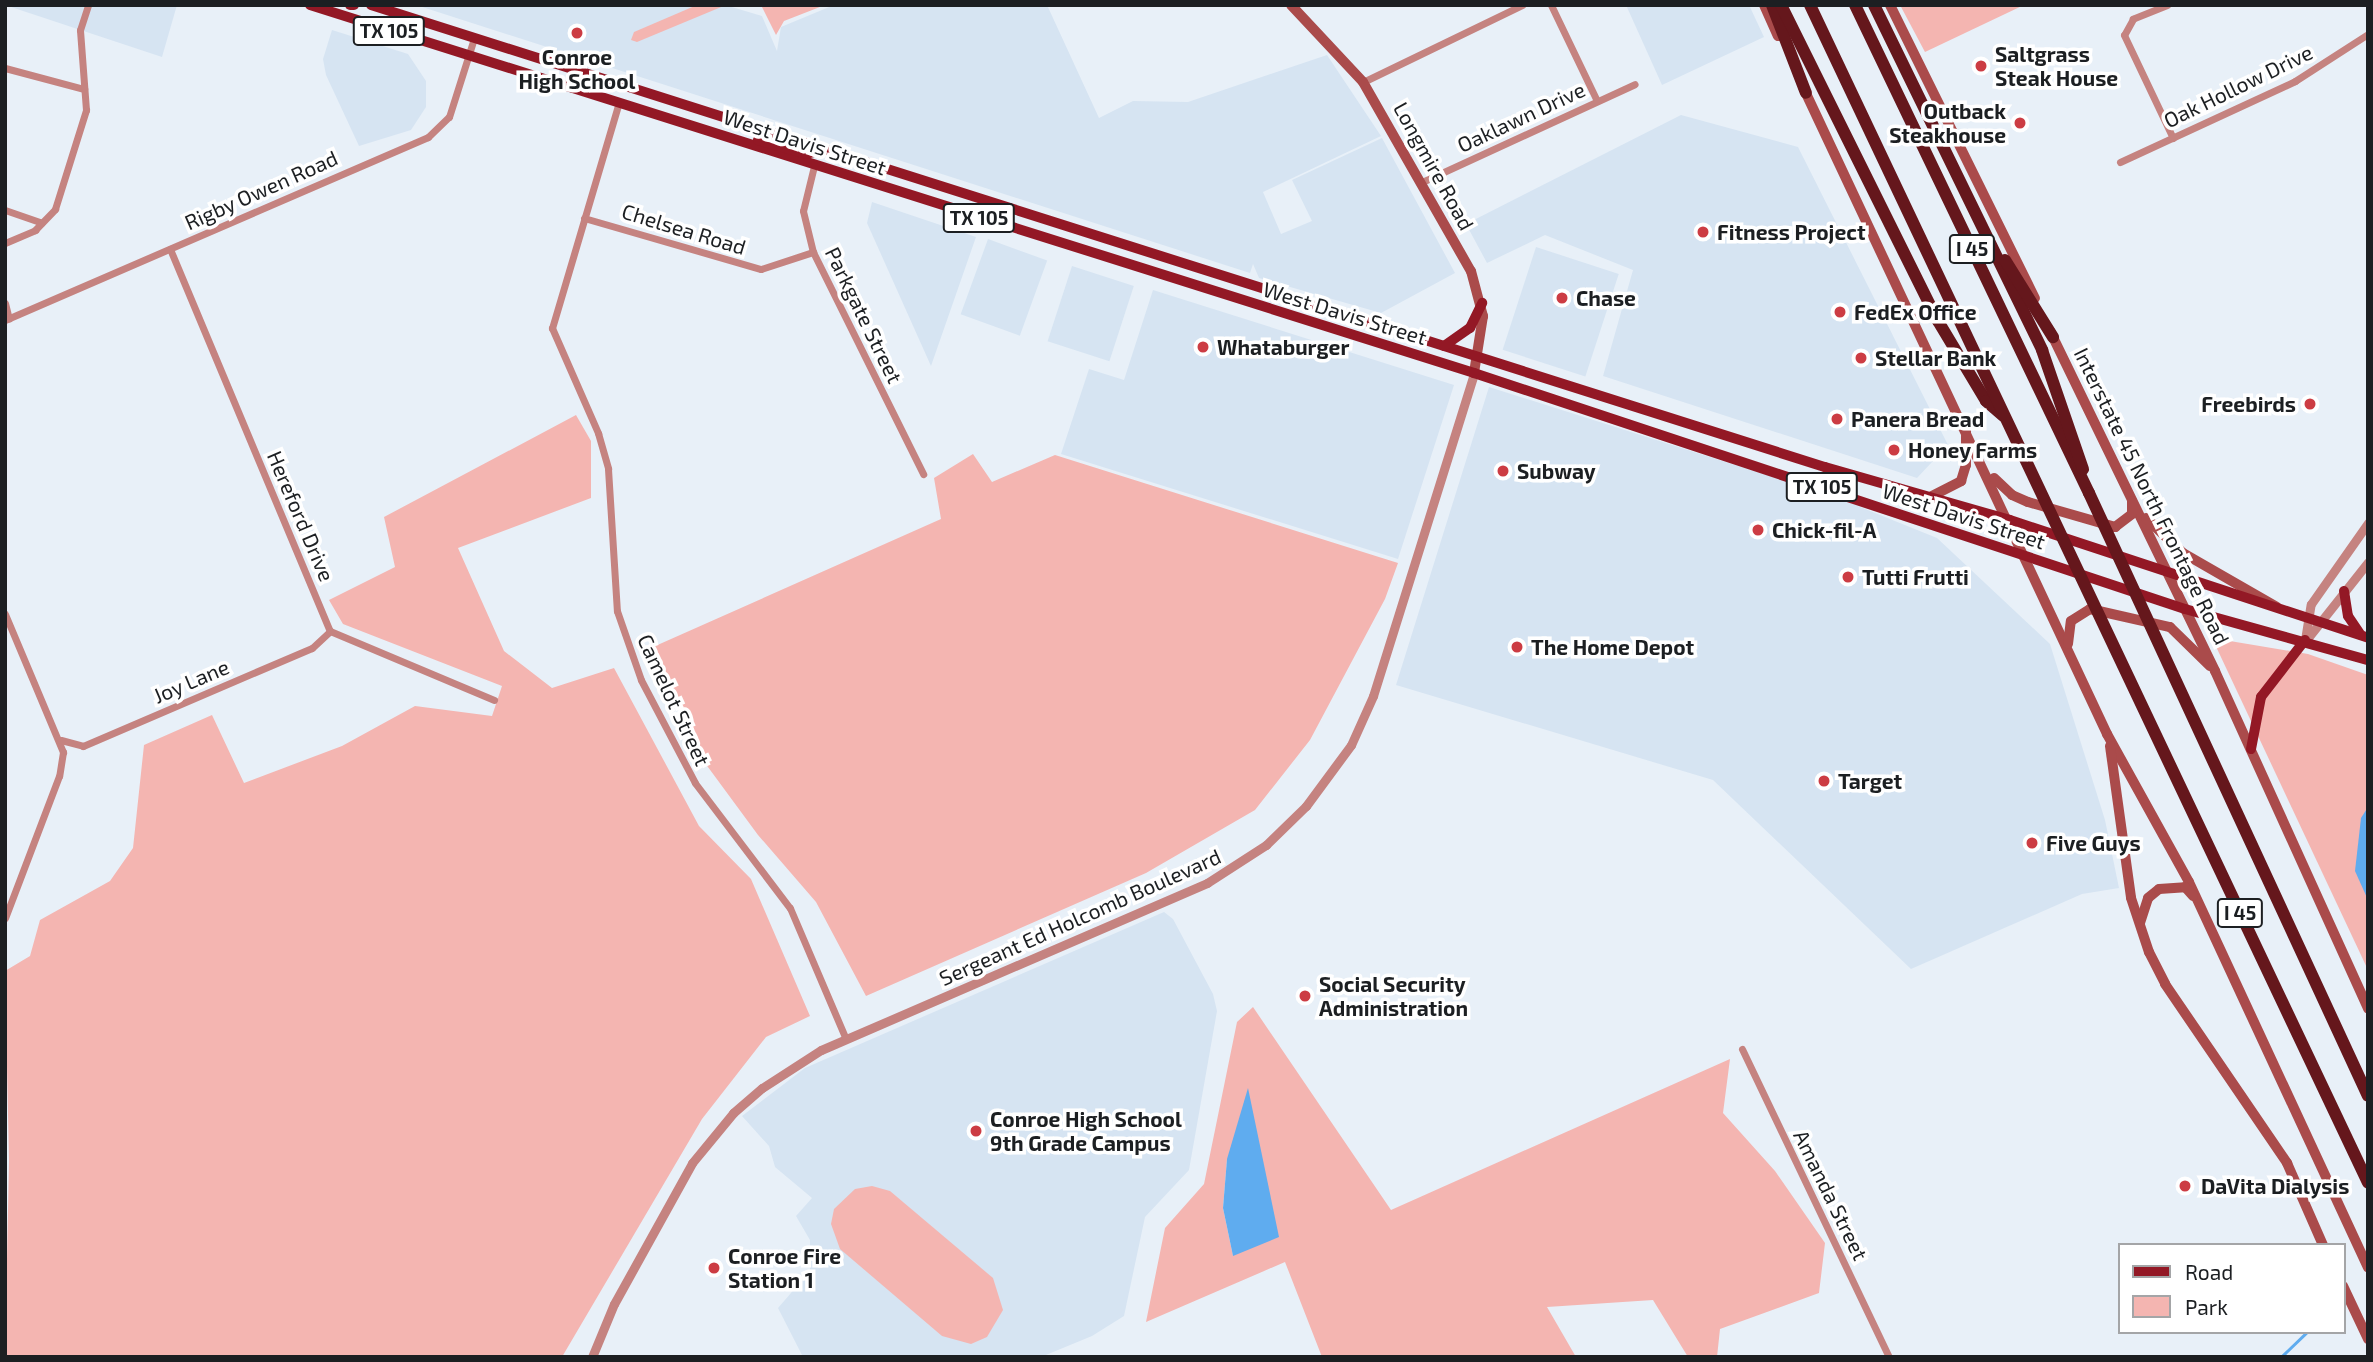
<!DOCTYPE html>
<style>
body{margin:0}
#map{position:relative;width:2373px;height:1362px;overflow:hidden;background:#e8f0f8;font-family:"Exo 2",sans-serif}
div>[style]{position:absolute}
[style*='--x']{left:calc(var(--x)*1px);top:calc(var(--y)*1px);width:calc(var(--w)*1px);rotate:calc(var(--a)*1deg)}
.built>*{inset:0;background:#d6e4f2;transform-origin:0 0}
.green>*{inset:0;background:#f4b5b1}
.water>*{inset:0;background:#5facef}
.stream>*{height:2.5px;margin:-1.25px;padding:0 1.25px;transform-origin:1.25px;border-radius:1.25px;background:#5facef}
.minor>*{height:7px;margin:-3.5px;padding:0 3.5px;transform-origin:3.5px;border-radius:3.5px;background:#c58380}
.tertiary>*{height:9px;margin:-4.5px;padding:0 4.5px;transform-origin:4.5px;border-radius:4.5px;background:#c58380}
.secondary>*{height:10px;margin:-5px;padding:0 5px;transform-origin:5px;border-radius:5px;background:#aa4b4b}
.primary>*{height:10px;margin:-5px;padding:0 5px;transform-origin:5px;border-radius:5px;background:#931825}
.motorway>*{height:12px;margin:-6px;padding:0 6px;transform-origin:6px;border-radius:6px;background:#65171c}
.dots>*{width:19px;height:19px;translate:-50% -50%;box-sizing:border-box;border:4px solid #fff;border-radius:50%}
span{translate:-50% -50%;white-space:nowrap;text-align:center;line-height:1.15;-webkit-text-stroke:7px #fff;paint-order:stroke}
.shield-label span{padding:2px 5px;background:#fff;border:2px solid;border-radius:5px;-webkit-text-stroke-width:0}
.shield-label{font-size:19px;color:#1c1f22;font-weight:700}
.poi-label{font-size:21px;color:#1c1f22;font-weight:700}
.left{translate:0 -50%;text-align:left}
.right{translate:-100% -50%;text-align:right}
.street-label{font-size:21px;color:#1c1f22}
.frame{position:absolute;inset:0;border:7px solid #1c1f22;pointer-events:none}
.legend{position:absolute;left:2118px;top:1243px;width:228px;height:91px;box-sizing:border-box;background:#fff;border:2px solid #a4a5a7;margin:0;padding:9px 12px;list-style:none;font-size:21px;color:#1c1f22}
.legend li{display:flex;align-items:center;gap:14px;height:35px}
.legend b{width:35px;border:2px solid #a4a5a7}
</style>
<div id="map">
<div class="built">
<i style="clip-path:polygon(5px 5px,177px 5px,162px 57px)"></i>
<i style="clip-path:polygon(416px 5px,725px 5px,762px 16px,777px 51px,781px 27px,834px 5px,1047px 5px,1099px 118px,1133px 101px,1188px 102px,1327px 55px,1381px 136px,1263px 192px,1281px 234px,1312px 221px,1292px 180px,1382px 138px,1455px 273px,1381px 313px,1259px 278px,1253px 264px,1250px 273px)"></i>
<i style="clip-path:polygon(1626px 5px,1749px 5px,1764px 37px,1662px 85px)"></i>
<i style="clip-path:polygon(332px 30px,408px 54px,426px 81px,426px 107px,411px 130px,359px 146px,326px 75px,323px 59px)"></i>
<i style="clip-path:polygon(1681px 115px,1798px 147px,1948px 445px,1917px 478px,1603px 376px,1633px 270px,1545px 235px,1487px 263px,1466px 224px)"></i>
<i style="clip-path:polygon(872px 202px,976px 237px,931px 366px,867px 223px)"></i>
<i style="left:988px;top:239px;width:63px;height:80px;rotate:20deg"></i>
<i style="left:1536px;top:247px;width:87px;height:108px;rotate:18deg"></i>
<i style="left:1072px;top:266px;width:65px;height:79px;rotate:18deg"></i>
<i style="clip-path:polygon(1153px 290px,1454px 385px,1398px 559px,1061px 454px,1089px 369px,1124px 380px)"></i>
<i style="clip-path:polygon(1489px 387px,1833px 496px,1937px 538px,2050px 644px,2105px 820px,2119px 888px,2082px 894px,1911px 969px,1713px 780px,1396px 685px)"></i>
<i style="clip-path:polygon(1164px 912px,1173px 919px,1213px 994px,1217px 1011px,1189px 1170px,1145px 1217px,1124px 1316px,1092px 1336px,1041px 1357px,803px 1357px,778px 1308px,810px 1271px,810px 1240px,796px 1216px,812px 1198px,775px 1167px,769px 1146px,742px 1116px,805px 1068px)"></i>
</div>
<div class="green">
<i style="clip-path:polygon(697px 5px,726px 5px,637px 42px,631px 40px,634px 32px)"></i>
<i style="clip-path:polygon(761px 5px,825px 5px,784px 21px,776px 35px)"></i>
<i style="clip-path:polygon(1900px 5px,2024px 5px,1925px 52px)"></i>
<i style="clip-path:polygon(576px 415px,591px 441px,591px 498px,458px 548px,504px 651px,552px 688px,614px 668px,699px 826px,751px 879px,810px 1016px,766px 1037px,702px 1119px,562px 1357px,5px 1357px,9px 1161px,5px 971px,30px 956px,40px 920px,110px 881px,133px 848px,144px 745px,212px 715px,244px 783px,342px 746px,415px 706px,492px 716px,502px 686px,343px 624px,329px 600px,395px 567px,384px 517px)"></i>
<i style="clip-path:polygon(973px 454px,992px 482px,1055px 455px,1398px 563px,1385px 599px,1310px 740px,1255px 810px,1146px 873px,866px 996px,816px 902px,758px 835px,705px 763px,653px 647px,941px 519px,934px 478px)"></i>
<i style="clip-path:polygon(2212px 638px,2308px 654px,2368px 675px,2368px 970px)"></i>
<i style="clip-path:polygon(evenodd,1253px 1007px,1391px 1210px,1730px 1059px,1723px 1113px,1775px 1171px,1825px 1243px,1819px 1293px,1720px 1329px,1717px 1357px,1688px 1357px,1653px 1300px,1547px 1307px,1576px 1357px,1322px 1357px,1285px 1262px,1146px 1322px,1165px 1228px,1204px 1184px,1237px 1022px,1253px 1007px,1227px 1159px,1233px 1256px,1223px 1208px,1227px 1159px)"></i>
<i style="clip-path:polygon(872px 1186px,890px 1191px,993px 1278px,1003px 1310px,987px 1337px,971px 1344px,942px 1336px,840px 1249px,831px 1224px,834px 1209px,855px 1189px)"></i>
</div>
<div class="water">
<i style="clip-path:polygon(2368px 807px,2368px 900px,2355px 871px,2361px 818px)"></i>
<i style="clip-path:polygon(1248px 1088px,1279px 1237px,1233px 1256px,1223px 1208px,1227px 1159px)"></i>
</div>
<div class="stream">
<i style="--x:2281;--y:1357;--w:36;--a:-44"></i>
</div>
<div class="minor">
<i style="--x:1551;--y:5;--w:106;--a:64.4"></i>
<i style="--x:2167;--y:5;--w:37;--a:158"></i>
<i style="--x:2133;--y:19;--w:18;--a:119"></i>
<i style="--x:2124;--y:35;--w:114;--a:64.6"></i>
<i style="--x:5;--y:68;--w:82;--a:14.9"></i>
<i style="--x:1363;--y:82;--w:177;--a:-25.8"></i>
<i style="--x:619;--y:102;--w:236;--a:106.5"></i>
<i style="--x:552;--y:328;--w:115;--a:66.3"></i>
<i style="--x:598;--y:433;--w:37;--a:74"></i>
<i style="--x:608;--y:469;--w:142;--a:86.4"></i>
<i style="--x:617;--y:611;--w:73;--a:70.8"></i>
<i style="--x:641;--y:680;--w:116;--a:62.3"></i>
<i style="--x:695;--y:783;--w:157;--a:52.8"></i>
<i style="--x:790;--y:908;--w:142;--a:66.9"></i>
<i style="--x:2120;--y:162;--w:193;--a:-24.8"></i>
<i style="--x:2295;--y:81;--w:87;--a:-32.8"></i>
<i style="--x:814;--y:166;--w:46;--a:103.7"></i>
<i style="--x:803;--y:211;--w:42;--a:76.3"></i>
<i style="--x:813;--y:252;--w:248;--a:63.6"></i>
<i style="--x:1422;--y:182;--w:234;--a:-24.7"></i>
<i style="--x:5;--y:210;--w:39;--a:19"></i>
<i style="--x:584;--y:218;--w:184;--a:16.1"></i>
<i style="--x:761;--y:269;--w:55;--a:-18.1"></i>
<i style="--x:5;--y:243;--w:33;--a:-23"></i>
<i style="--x:35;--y:230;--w:29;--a:-46"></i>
<i style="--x:55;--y:209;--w:104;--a:-72.6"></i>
<i style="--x:86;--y:110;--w:80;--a:-94.3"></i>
<i style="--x:80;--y:30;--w:26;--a:-72"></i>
<i style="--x:170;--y:249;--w:414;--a:67.3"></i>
<i style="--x:330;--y:631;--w:178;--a:22.8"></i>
<i style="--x:5;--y:303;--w:16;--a:76"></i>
<i style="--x:5;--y:320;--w:461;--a:-23.4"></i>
<i style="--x:428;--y:137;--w:29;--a:-44"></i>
<i style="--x:449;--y:117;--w:83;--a:-72.4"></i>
<i style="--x:5;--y:614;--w:150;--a:67.2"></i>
<i style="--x:63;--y:752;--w:24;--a:99"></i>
<i style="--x:59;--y:776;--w:152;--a:110.8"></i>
<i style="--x:61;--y:740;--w:23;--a:15"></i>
<i style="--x:83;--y:746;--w:249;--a:-23.2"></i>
<i style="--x:312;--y:648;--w:25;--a:-43"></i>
<i style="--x:1742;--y:1049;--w:341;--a:64.5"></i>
</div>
<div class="tertiary">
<i style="--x:2307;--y:639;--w:98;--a:-51.6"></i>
<i style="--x:2305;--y:640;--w:36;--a:-81"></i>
<i style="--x:2311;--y:604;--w:99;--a:-54.9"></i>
<i style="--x:592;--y:1357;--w:57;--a:-67.5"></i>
<i style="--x:614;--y:1304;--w:161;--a:-61"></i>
<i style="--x:692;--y:1163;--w:65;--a:-50.6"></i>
<i style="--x:733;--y:1113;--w:38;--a:-41"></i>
<i style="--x:762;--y:1088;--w:70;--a:-32.8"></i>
<i style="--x:821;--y:1050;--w:421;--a:-23.4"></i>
<i style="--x:1207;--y:883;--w:70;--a:-32.8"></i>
<i style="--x:1266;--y:845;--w:56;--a:-44.3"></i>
<i style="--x:1306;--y:806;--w:76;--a:-53.6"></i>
<i style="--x:1351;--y:745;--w:54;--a:-65.8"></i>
<i style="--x:1373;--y:696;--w:338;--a:-72.6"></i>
</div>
<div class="secondary">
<i style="--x:1291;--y:5;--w:105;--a:46.9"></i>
<i style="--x:1363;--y:82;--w:218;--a:60.3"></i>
<i style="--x:1471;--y:271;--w:47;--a:75.1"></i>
<i style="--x:1483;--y:316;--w:58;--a:99"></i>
<i style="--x:1764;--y:5;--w:34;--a:66"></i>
<i style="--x:1890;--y:5;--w:327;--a:63.7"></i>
<i style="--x:1803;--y:87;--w:715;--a:64.83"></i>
<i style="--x:2107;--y:734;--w:169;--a:61"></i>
<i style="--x:2189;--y:882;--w:425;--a:65.1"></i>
<i style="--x:2050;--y:331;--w:378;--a:64.1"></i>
<i style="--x:2215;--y:671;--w:371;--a:65.6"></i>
<i style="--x:1994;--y:478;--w:25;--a:43"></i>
<i style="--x:2012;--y:495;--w:17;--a:24"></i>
<i style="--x:2028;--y:502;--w:91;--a:16"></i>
<i style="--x:2115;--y:527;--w:21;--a:-37"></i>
<i style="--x:2132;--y:514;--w:13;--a:-90"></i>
<i style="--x:1932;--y:496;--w:33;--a:-27"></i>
<i style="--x:1961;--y:481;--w:17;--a:-73"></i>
<i style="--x:1966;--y:465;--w:34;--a:-90"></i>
<i style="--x:2146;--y:518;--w:51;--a:43.4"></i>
<i style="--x:2183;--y:553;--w:108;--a:29.9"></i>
<i style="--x:2068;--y:644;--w:23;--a:-83"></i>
<i style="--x:2071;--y:621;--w:22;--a:-32"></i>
<i style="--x:2090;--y:609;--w:82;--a:12.7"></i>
<i style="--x:2170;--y:627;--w:56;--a:44.3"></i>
<i style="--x:2110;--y:746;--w:153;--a:82.1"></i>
<i style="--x:2131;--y:898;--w:57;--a:71.6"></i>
<i style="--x:2149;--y:952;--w:36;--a:63"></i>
<i style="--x:2165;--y:984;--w:217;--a:55.7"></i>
<i style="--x:2287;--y:1163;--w:90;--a:66.3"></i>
<i style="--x:2140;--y:923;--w:26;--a:-72"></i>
<i style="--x:2148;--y:898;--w:14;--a:-39"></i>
<i style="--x:2159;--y:889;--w:26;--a:-4"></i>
<i style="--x:2185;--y:887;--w:12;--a:48"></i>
<i style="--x:2343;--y:1286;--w:59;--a:64.7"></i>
</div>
<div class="primary">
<i style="--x:310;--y:5;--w:1221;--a:17.54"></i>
<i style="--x:1474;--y:373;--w:749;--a:18.36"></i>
<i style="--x:2185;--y:609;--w:190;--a:15.6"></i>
<i style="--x:350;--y:5;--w:4;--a:0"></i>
<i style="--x:371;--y:5;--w:1526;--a:17.63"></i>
<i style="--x:1825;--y:467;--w:192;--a:16"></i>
<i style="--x:2010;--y:520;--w:377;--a:18.2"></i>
<i style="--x:758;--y:140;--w:50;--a:16.3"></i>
<i style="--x:806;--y:154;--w:17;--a:-13"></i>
<i style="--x:1444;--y:346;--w:32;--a:-35"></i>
<i style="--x:1470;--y:328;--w:28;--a:-64"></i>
<i style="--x:2344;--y:591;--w:25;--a:81"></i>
<i style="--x:2348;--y:616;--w:22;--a:56"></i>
<i style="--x:2251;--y:749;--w:53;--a:-79.1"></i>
<i style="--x:2261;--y:697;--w:72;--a:-52.3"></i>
</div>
<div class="motorway">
<i style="--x:1772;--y:5;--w:94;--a:68.9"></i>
<i style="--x:1781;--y:5;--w:353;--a:63.6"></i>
<i style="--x:1938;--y:321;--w:93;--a:59"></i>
<i style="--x:1986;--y:401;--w:23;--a:41"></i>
<i style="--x:1810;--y:5;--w:1303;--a:64.65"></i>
<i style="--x:1855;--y:5;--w:541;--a:64.38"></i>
<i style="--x:2089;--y:493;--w:664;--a:65.17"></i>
<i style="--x:1874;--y:5;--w:384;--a:64"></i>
<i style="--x:2042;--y:350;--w:126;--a:71"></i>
<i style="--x:2005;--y:260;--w:91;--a:58.1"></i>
</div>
<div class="dots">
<i style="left:577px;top:33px;background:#cc3c43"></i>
<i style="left:1981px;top:66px;background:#cc3c43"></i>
<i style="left:2020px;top:123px;background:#cc3c43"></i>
<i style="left:1703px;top:232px;background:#cc3c43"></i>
<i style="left:1562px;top:298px;background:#cc3c43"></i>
<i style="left:1840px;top:312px;background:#cc3c43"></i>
<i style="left:1203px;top:347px;background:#cc3c43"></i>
<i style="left:1861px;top:358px;background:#cc3c43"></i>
<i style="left:2310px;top:404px;background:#cc3c43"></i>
<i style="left:1837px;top:419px;background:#cc3c43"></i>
<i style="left:1894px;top:450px;background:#cc3c43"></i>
<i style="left:1503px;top:471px;background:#cc3c43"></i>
<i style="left:1758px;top:530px;background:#cc3c43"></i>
<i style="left:1848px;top:577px;background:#cc3c43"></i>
<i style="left:1517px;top:647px;background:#cc3c43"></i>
<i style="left:1824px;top:781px;background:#cc3c43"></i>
<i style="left:2032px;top:843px;background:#cc3c43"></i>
<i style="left:1305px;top:996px;background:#cc3c43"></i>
<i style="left:976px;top:1131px;background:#cc3c43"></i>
<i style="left:2185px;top:1186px;background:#cc3c43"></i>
<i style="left:714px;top:1268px;background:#cc3c43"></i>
</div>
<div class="shield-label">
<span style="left:389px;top:31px">TX 105</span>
<span style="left:979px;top:218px">TX 105</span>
<span style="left:1972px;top:249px">I 45</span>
<span style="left:1822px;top:487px">TX 105</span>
<span style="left:2240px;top:913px">I 45</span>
</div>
<div class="poi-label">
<span class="left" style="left:1995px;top:66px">Saltgrass<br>Steak House</span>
<span style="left:577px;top:69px">Conroe<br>High School</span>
<span class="right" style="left:2006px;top:123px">Outback<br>Steakhouse</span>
<span class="left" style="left:1717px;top:232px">Fitness Project</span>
<span class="left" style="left:1576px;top:298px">Chase</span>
<span class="left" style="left:1854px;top:312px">FedEx Office</span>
<span class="left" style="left:1217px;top:347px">Whataburger</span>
<span class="left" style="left:1875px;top:358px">Stellar Bank</span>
<span class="right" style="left:2296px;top:404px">Freebirds</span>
<span class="left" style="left:1851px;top:419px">Panera Bread</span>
<span class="left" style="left:1908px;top:450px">Honey Farms</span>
<span class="left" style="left:1517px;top:471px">Subway</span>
<span class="left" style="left:1772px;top:530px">Chick-fil-A</span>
<span class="left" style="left:1862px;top:577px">Tutti Frutti</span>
<span class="left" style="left:1531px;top:647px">The Home Depot</span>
<span class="left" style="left:1838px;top:781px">Target</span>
<span class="left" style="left:2046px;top:843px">Five Guys</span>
<span class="left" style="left:1319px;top:996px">Social Security<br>Administration</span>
<span class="left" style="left:990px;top:1131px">Conroe High School<br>9th Grade Campus</span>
<span class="left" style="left:2201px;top:1186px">DaVita Dialysis</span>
<span class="left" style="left:728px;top:1268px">Conroe Fire<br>Station 1</span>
</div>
<div class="street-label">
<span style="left:2238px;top:86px;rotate:-26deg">Oak Hollow Drive</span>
<span style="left:1521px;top:117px;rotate:-25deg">Oaklawn Drive</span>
<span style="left:805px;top:142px;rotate:18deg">West Davis Street</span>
<span style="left:1434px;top:166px;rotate:61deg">Longmire Road</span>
<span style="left:261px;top:190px;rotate:-24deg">Rigby Owen Road</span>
<span style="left:684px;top:229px;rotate:17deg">Chelsea Road</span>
<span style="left:1345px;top:313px;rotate:17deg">West Davis Street</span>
<span style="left:864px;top:315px;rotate:64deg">Parkgate Street</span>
<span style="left:2152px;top:496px;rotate:64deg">Interstate 45 North Frontage Road</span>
<span style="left:301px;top:516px;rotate:67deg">Hereford Drive</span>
<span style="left:1964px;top:516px;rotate:18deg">West Davis Street</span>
<span style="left:191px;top:681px;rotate:-23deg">Joy Lane</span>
<span style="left:674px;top:700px;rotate:65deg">Camelot Street</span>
<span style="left:1080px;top:917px;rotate:-24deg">Sergeant Ed Holcomb Boulevard</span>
<span style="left:1831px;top:1195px;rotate:64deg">Amanda Street</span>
</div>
<div class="frame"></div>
<ul class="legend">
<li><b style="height:9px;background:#931825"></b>Road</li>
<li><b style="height:19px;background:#f4b5b1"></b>Park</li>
</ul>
</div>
